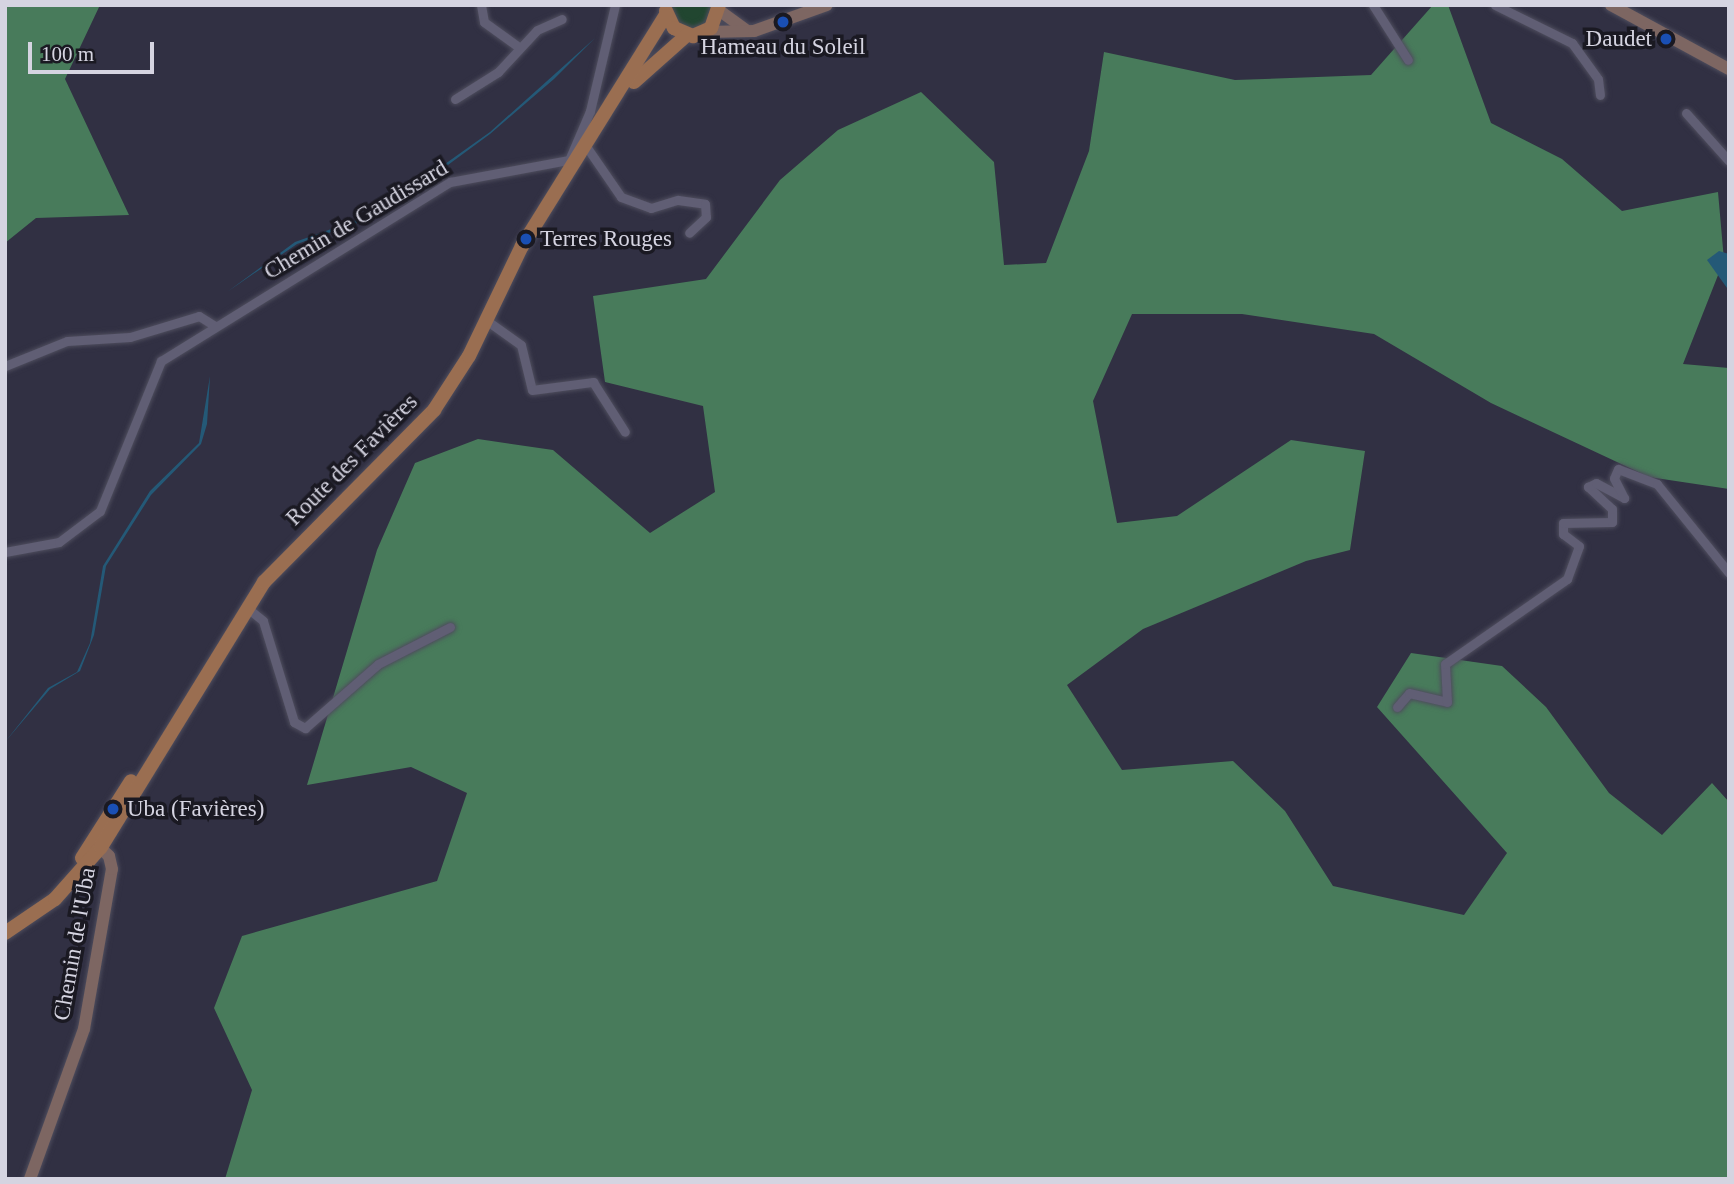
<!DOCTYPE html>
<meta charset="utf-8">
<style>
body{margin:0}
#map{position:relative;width:1734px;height:1184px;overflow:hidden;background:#313043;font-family:"Times New Roman",serif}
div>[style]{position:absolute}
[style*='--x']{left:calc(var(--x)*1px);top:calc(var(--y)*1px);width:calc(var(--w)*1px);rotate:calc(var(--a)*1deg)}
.green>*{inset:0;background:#214630}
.forest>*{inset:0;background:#487b5b}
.water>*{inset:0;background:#245977}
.roads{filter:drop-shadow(0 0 2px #4e4d5d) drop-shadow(0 0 2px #4e4d5d)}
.street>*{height:9px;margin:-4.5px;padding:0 4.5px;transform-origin:4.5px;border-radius:4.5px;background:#605e74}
.secondary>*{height:12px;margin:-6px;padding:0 6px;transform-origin:6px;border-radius:6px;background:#7d6662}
.primary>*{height:14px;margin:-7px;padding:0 7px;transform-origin:7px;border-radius:7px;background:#9a6e51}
.dots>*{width:19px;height:19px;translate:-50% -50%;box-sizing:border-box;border:4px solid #1a1922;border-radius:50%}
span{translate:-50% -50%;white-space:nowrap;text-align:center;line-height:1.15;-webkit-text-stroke:7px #1a1922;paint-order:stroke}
.poi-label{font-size:23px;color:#d5d4e1}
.right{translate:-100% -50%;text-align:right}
.left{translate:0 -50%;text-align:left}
.street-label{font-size:23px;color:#d5d4e1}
.frame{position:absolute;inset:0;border:7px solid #d5d4e1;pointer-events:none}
.scale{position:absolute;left:28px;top:42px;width:126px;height:32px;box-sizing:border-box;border:4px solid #d5d4e1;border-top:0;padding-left:9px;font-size:21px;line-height:24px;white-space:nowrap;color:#d5d4e1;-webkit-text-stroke:5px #1a1922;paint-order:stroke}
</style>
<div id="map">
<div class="green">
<i style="clip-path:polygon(671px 5px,715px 5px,713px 17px,697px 31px,681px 28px)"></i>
</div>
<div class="forest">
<i style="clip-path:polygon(5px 5px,100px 5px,65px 79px,129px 215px,36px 218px,5px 243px)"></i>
<i style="clip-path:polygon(1433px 5px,1448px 5px,1491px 123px,1562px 159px,1622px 211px,1718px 192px,1724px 260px,1683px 364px,1729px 368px,1729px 489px,1649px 477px,1491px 403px,1374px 334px,1242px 314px,1132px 314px,1093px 401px,1117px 523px,1177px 516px,1291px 440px,1365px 451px,1350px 550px,1306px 561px,1143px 629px,1067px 685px,1122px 770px,1233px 761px,1285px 811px,1333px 886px,1464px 915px,1507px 853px,1377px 707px,1411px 653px,1502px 666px,1546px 707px,1609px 793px,1662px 835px,1712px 783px,1729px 802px,1729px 1179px,225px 1179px,252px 1090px,214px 1008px,242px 936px,437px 881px,467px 793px,411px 767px,307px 785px,377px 550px,415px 463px,478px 439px,553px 450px,650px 533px,715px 492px,703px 406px,605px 382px,593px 296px,706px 279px,780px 180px,838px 130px,921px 92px,994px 162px,1004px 265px,1046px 263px,1089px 151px,1104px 52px,1235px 80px,1371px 75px)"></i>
</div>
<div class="water">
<i style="clip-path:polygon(595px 38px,554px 79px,490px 134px,380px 215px,297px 244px,227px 292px,295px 242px,376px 213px,490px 132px)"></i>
<i style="clip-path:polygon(1719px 251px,1729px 254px,1727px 288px,1707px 260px)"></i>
<i style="clip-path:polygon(210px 376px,207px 424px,201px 444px,151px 495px,106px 566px,94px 635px,80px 671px,50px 689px,5px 742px,48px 688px,77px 672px,90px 643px,103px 566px,150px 491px,199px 443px)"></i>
</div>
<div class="roads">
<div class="street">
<i style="--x:481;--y:5;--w:17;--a:80"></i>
<i style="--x:484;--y:22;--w:44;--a:35.8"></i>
<i style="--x:1373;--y:5;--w:65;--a:57.5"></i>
<i style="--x:1495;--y:5;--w:86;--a:26.3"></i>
<i style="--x:1572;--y:43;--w:44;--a:54.2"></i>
<i style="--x:1598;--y:79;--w:16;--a:83"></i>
<i style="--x:455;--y:99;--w:51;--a:-32.1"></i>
<i style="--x:498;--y:72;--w:57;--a:-47.1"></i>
<i style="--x:537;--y:30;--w:27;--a:-24"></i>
<i style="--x:1686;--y:113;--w:64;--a:48.1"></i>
<i style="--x:588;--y:149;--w:58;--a:55.5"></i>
<i style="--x:621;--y:197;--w:32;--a:20"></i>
<i style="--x:651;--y:208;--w:28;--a:-17"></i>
<i style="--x:678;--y:200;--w:27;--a:8"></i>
<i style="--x:705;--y:204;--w:13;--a:86"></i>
<i style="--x:706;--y:217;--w:23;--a:137"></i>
<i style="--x:486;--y:320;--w:43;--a:35.5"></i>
<i style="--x:521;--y:345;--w:46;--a:76.3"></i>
<i style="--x:532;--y:390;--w:62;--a:-7.5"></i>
<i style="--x:593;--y:382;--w:59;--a:57.4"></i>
<i style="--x:5;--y:366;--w:67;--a:-22"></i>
<i style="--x:67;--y:341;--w:63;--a:-3.6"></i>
<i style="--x:130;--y:337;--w:72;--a:-16.9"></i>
<i style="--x:199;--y:316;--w:19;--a:32"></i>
<i style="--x:5;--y:552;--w:55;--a:-10.5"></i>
<i style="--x:59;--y:542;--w:51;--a:-37.1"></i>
<i style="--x:100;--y:511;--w:162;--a:-67.9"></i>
<i style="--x:161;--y:361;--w:340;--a:-31.8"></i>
<i style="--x:450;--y:182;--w:121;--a:-10.5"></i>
<i style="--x:569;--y:160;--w:53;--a:-66.8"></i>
<i style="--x:590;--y:111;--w:109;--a:-76.7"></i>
<i style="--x:246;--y:607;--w:22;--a:39"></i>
<i style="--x:263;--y:621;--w:106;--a:72.9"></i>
<i style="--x:294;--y:722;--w:13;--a:29"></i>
<i style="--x:305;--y:728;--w:97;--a:-41.2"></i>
<i style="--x:378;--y:664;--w:81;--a:-27.2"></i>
<i style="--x:1397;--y:707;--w:18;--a:-49"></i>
<i style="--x:1409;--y:693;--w:39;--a:13"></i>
<i style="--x:1447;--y:702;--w:38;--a:-93"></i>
<i style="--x:1445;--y:664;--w:149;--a:-34.9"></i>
<i style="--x:1567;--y:579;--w:35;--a:-70"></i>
<i style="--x:1579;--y:546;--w:20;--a:-143"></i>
<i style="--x:1563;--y:534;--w:11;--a:-90"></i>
<i style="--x:1563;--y:523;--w:49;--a:-1.2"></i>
<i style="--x:1612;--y:522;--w:13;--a:-90"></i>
<i style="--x:1612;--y:509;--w:33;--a:-137"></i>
<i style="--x:1588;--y:487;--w:9;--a:-27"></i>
<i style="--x:1596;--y:483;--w:32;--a:28"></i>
<i style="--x:1624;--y:498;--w:22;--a:-117"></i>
<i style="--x:1614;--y:478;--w:10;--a:-66"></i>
<i style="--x:1618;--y:469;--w:42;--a:21"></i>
<i style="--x:1657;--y:484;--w:114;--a:51"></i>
</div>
<div class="secondary">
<i style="--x:1611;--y:5;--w:134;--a:28.5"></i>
<i style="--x:720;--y:11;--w:34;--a:36"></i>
<i style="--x:706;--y:32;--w:48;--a:-1.2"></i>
<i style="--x:754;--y:31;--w:77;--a:-19.6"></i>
<i style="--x:30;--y:1179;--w:159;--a:-70.2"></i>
<i style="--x:84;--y:1029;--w:162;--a:-80.1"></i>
<i style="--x:112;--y:869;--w:13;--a:-103"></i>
<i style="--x:109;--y:856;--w:21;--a:-137"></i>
</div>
<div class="primary">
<i style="--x:666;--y:11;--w:19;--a:65"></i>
<i style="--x:674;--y:28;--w:21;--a:23"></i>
<i style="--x:693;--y:36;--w:20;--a:-24"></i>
<i style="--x:711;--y:28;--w:24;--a:-71"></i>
<i style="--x:634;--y:82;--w:71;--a:-41.6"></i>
<i style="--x:82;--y:858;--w:91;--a:-57.5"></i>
<i style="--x:5;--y:933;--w:60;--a:-34.2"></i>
<i style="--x:55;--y:899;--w:69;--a:-48.5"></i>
<i style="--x:101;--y:847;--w:311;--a:-58.4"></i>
<i style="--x:264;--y:582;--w:242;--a:-45.3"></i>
<i style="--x:434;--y:410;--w:64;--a:-57.1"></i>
<i style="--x:469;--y:356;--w:122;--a:-64.3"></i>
<i style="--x:522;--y:246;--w:272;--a:-58.1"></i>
</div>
</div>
<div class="dots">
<i style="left:783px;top:22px;background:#1a4fb4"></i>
<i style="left:1666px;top:39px;background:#1a4fb4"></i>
<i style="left:526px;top:239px;background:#1a4fb4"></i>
<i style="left:113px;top:809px;background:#1a4fb4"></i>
</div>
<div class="poi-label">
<span class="right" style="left:1652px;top:39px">Daudet</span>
<span style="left:783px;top:47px">Hameau du Soleil</span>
<span class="left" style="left:540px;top:239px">Terres Rouges</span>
<span class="left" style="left:127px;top:809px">Uba (Favières)</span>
</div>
<div class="street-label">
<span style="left:356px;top:220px;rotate:-31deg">Chemin de Gaudissard</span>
<span style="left:352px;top:460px;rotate:-45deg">Route des Favières</span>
<span style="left:75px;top:944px;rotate:-80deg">Chemin de l'Uba</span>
</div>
<div class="frame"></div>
<div class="scale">100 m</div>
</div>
